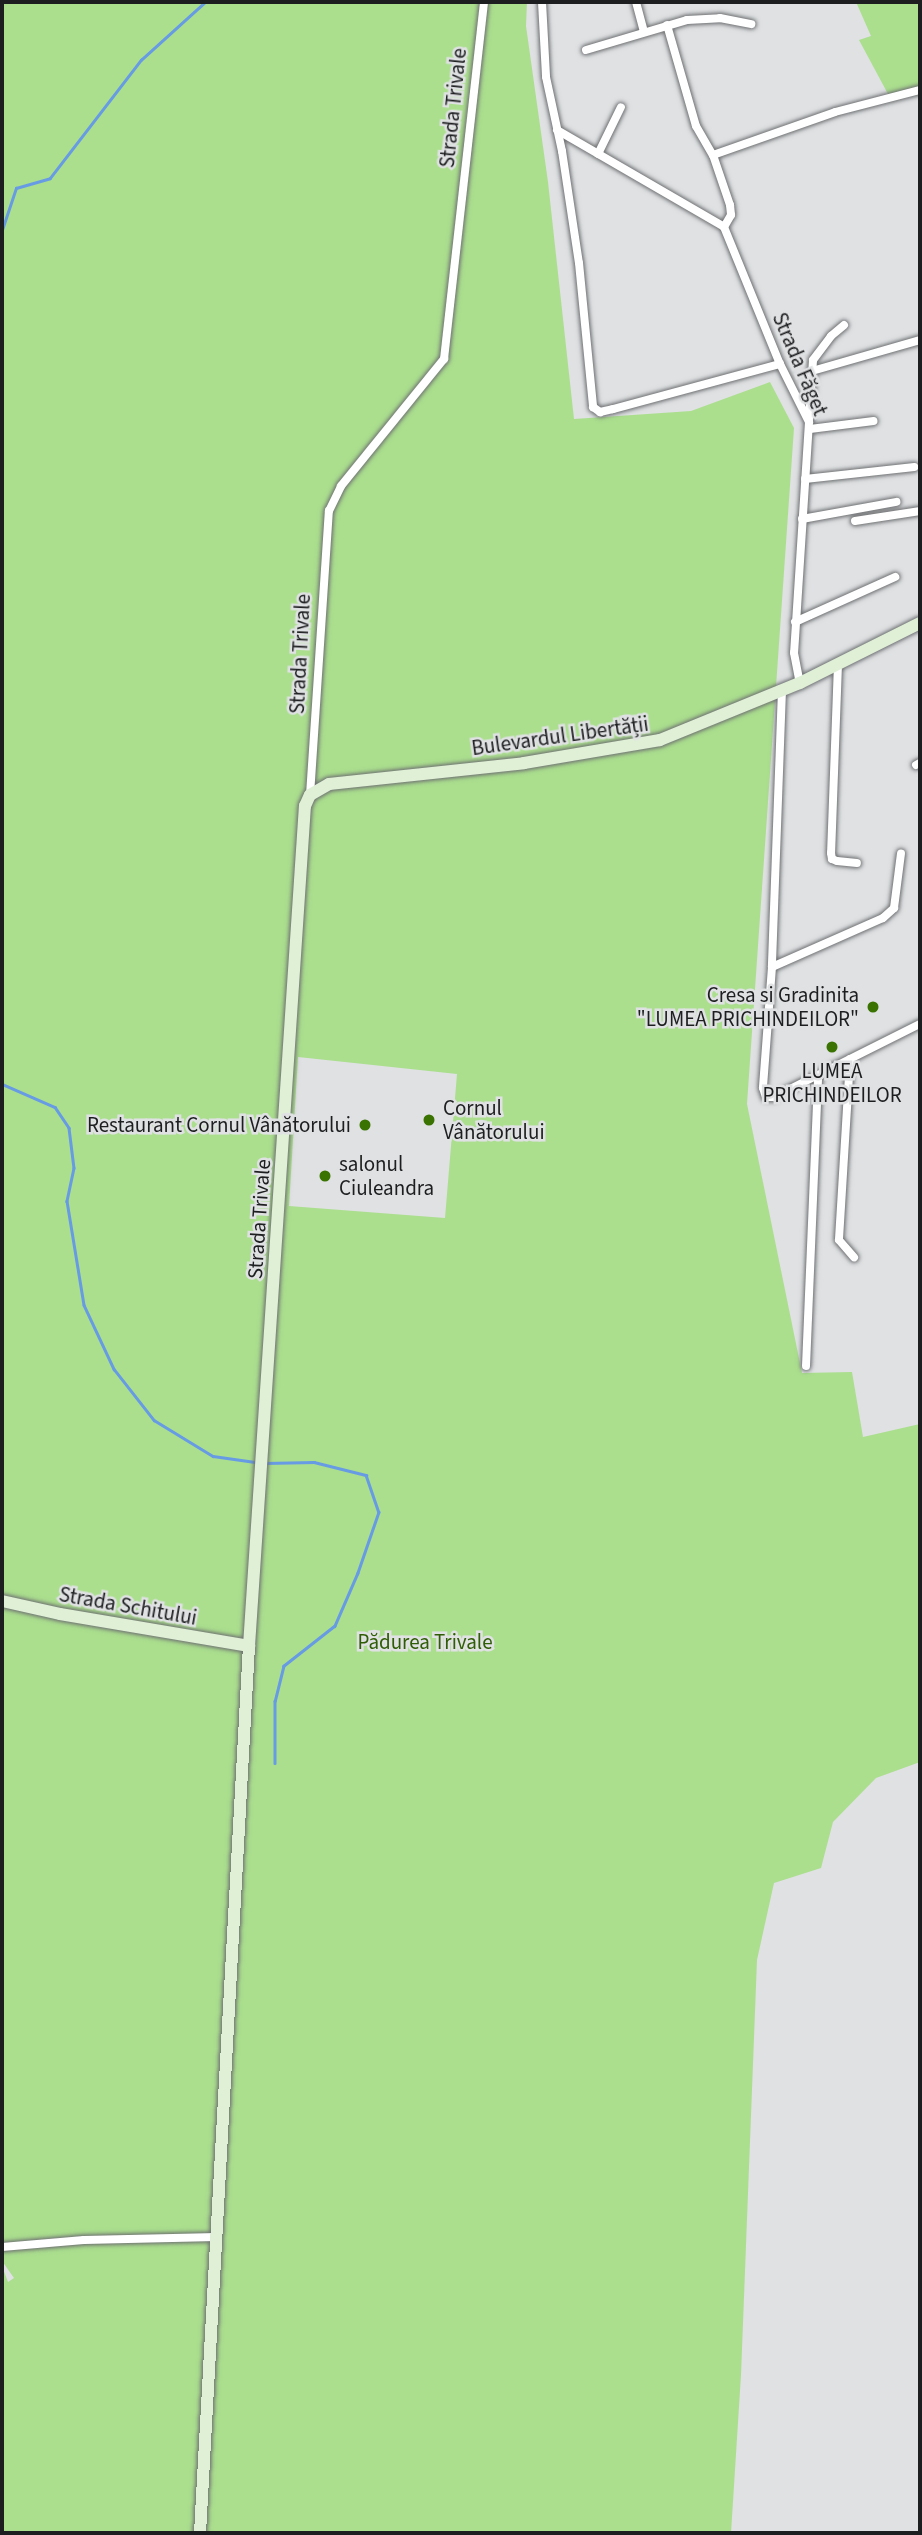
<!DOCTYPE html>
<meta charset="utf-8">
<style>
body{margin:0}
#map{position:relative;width:922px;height:2535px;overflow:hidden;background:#dfe1e3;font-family:"Source Sans 3",sans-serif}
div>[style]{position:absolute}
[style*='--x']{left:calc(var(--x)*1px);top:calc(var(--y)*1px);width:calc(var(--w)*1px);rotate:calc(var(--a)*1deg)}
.green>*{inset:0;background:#abdf8e}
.stream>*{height:2.5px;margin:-1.25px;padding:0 1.25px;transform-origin:1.25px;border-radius:1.25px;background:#679be4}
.roads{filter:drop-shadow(0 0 2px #6e7072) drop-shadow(0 0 2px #6e7072)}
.street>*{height:8px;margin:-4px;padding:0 4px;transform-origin:4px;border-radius:4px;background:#fff}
.secondary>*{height:12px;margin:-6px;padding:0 6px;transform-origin:6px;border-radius:6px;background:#e0f0d7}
.dots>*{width:19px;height:19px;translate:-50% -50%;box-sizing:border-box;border:4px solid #dfe1e3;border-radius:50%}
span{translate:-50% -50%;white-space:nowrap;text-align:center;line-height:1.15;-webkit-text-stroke:5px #dfe1e3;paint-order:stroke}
.street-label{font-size:21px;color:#1d1e1f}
.poi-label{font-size:21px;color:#1d1e1f}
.right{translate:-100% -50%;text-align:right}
.left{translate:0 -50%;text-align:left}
.park-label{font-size:21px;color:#2f5d05}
.frame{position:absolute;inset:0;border:4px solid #1d1e1f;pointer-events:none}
</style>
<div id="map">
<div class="green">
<i style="clip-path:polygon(evenodd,2px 2px,527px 2px,526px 26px,548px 182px,574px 419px,691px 411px,770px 382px,794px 428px,747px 1104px,802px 1373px,852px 1372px,863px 1437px,920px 1424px,920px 1762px,876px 1778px,833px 1822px,821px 1868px,774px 1883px,757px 1960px,741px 2375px,731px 2533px,2px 2533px,2px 2266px,8px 2282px,14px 2278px,2px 2261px,2px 2px,298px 1057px,457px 1074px,445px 1218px,289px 1206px,298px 1057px)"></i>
<i style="clip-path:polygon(856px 2px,920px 2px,920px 87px,888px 94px,859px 40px,871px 36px)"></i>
</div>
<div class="stream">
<i style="--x:2;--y:230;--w:44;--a:-71.6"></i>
<i style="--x:16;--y:188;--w:35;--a:-16"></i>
<i style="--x:50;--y:178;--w:149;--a:-52.4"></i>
<i style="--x:141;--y:60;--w:86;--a:-42.2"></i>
<i style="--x:2;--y:1084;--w:58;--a:23.5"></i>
<i style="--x:55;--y:1107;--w:25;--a:56"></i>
<i style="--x:69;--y:1128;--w:40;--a:82.9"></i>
<i style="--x:74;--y:1168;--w:34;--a:102"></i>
<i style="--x:67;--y:1201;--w:105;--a:80.7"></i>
<i style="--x:84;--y:1305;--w:71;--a:64.9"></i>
<i style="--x:114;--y:1369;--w:65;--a:51.9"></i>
<i style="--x:154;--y:1420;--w:69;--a:31.4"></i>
<i style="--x:213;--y:1456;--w:42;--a:8.1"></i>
<i style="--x:265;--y:1463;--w:49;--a:-1.2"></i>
<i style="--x:314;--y:1462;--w:54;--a:14"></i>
<i style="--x:366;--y:1475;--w:39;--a:71"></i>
<i style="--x:379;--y:1512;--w:65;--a:109"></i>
<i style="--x:358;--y:1573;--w:58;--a:113.5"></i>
<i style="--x:335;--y:1626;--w:65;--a:141.9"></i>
<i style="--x:284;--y:1666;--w:36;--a:104"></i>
<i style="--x:275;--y:1701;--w:62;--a:90"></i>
</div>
<div class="roads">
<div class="street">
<i style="--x:542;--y:2;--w:75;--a:86.9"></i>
<i style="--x:546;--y:77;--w:76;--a:77.8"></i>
<i style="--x:562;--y:151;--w:113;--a:81.4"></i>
<i style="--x:579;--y:263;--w:145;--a:84.4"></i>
<i style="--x:593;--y:407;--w:9;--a:36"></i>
<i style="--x:600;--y:412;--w:13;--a:-13"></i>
<i style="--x:613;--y:409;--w:173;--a:-15.1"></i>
<i style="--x:636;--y:2;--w:31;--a:75"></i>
<i style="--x:667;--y:25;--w:105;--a:74"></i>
<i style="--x:696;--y:126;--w:34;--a:60"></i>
<i style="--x:713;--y:155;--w:53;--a:71.2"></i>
<i style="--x:730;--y:205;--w:10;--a:84"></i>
<i style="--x:731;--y:215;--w:14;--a:120"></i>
<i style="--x:586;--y:50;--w:105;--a:-16.5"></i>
<i style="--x:687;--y:20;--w:33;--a:-3"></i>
<i style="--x:720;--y:18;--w:32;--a:11"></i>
<i style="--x:557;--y:130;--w:193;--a:30.1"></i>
<i style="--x:598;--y:154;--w:52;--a:-63.9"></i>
<i style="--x:713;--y:155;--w:129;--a:-19.4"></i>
<i style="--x:835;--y:112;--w:88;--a:-14.5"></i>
<i style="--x:724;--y:227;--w:148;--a:67.8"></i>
<i style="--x:780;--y:364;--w:65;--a:63.4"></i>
<i style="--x:809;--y:422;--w:231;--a:93.7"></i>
<i style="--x:794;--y:653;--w:31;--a:79"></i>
<i style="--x:812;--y:371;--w:112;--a:-16"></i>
<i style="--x:809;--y:419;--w:59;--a:-86.1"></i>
<i style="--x:813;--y:360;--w:30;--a:-53"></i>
<i style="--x:831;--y:336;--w:17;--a:-40"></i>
<i style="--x:810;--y:429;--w:64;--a:-7.1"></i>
<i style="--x:805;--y:479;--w:110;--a:-6.3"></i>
<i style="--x:802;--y:519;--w:96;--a:-10.3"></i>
<i style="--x:855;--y:521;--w:66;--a:-8.7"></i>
<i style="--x:795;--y:622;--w:110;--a:-24.2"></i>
<i style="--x:838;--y:664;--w:189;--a:92.1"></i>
<i style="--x:831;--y:853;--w:6;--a:81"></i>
<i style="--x:832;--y:859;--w:5;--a:22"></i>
<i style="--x:837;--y:861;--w:20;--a:6"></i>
<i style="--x:782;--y:690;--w:277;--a:92.1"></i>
<i style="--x:772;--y:967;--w:121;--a:94.3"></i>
<i style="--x:763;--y:1088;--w:9;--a:72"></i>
<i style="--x:766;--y:1097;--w:8;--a:0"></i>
<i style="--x:774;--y:1097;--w:163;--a:-26.6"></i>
<i style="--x:916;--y:765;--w:4;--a:-27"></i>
<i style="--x:310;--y:795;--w:285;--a:-86.2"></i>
<i style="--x:329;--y:511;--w:28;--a:-64"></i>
<i style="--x:341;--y:486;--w:164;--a:-51"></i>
<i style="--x:444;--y:359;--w:359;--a:-83.6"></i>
<i style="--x:772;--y:967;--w:121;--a:-23.8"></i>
<i style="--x:883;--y:918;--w:15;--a:-42"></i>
<i style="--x:894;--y:908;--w:55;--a:-82.7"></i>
<i style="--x:850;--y:1059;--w:181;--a:93.5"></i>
<i style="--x:839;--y:1240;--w:23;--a:49"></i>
<i style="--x:806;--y:1366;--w:291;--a:-87.6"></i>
<i style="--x:2;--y:2247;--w:82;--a:-4.9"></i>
<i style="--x:84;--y:2240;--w:133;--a:-1.3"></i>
</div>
<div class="secondary">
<i style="--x:2;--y:1601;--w:59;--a:12.6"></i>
<i style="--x:60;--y:1614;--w:192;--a:9.6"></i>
<i style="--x:200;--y:2533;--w:888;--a:-86.84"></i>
<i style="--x:249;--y:1646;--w:842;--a:-86.19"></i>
<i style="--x:305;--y:806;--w:12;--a:-66"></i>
<i style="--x:310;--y:795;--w:22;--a:-30"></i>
<i style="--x:329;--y:784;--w:196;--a:-6.1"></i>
<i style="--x:524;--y:763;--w:138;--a:-9.6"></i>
<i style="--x:660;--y:740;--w:151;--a:-22.2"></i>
<i style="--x:800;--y:683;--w:134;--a:-26.6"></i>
</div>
</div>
<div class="dots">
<i style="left:873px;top:1007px;background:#3a7301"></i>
<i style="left:832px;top:1047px;background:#3a7301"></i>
<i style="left:429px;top:1120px;background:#3a7301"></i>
<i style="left:365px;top:1125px;background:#3a7301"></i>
<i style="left:325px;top:1176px;background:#3a7301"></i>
</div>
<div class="street-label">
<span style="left:453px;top:108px;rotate:-84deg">Strada Trivale</span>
<span style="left:800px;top:364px;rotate:67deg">Strada Făget</span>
<span style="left:300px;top:654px;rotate:-87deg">Strada Trivale</span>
<span style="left:560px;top:736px;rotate:-8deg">Bulevardul Libertății</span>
<span style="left:259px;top:1219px;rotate:-86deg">Strada Trivale</span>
<span style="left:128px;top:1606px;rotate:10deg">Strada Schitului</span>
</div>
<div class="poi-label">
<span class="right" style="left:859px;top:1007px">Cresa si Gradinita<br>"LUMEA PRICHINDEILOR"</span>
<span style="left:832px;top:1083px">LUMEA<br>PRICHINDEILOR</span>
<span class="left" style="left:443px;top:1120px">Cornul<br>Vânătorului</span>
<span class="right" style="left:351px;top:1125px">Restaurant Cornul Vânătorului</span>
<span class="left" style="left:339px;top:1176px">salonul<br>Ciuleandra</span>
</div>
<div class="park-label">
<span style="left:425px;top:1642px">Pădurea Trivale</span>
</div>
<div class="frame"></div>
</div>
